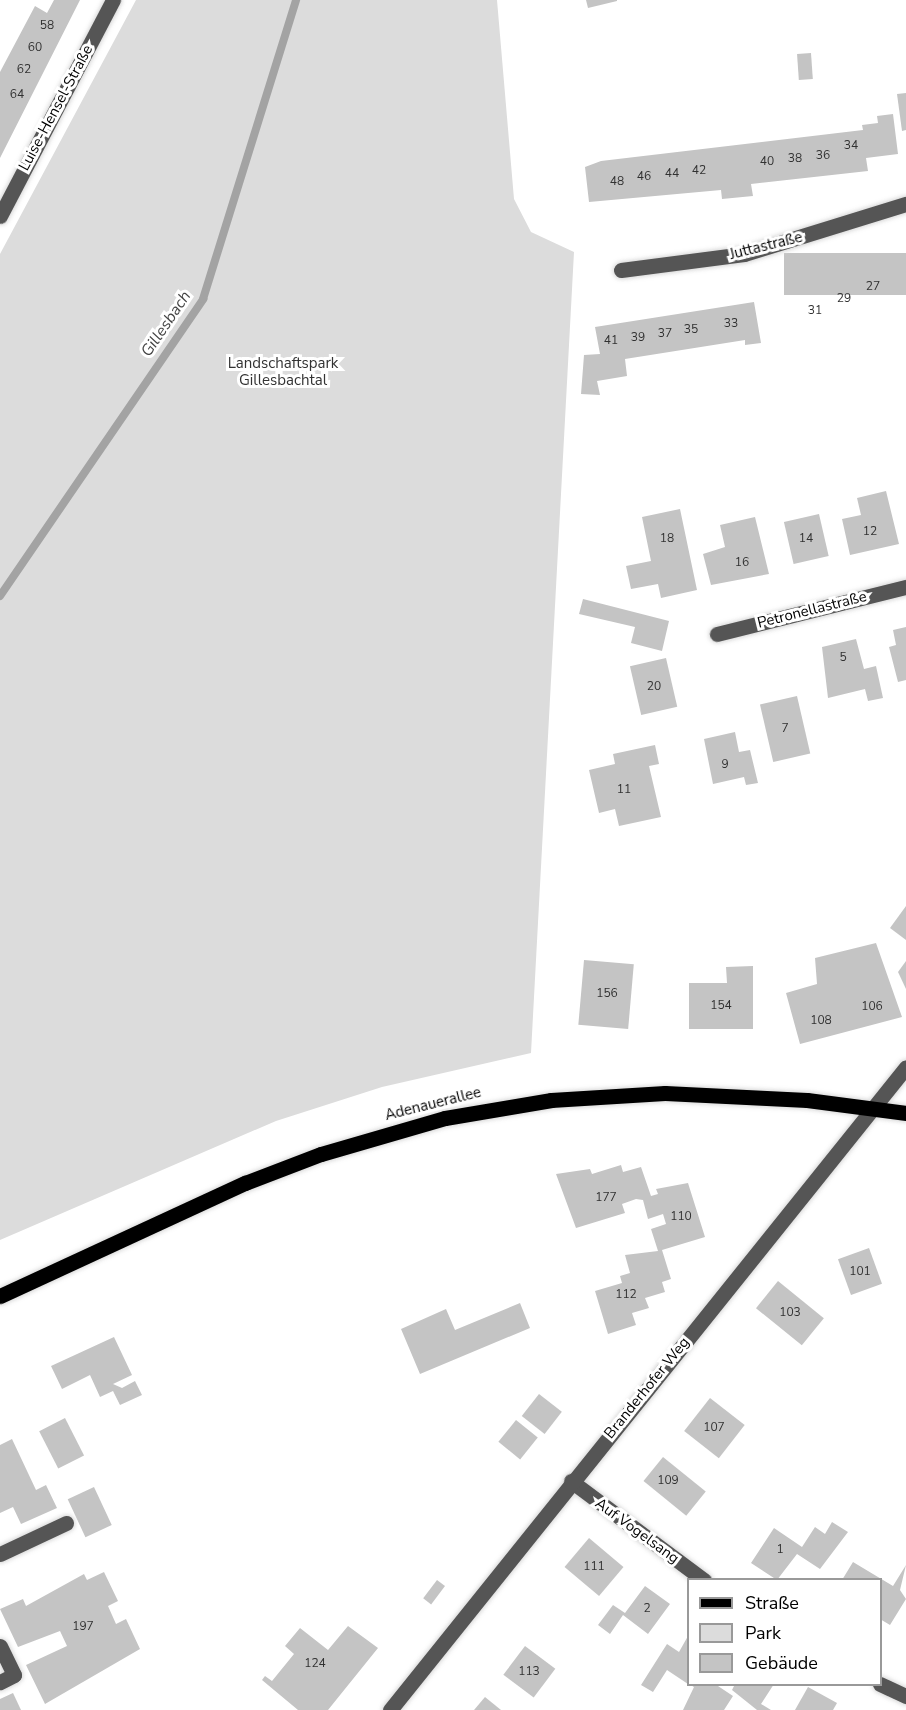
<!DOCTYPE html>
<meta charset="utf-8">
<style>
body{margin:0}
#map{position:relative;width:906px;height:1710px;overflow:hidden;background:#fff;font-family:"Nunito Sans",sans-serif}
div>[style]{position:absolute}
[style*='--x']{left:calc(var(--x)*1px);top:calc(var(--y)*1px);width:calc(var(--w)*1px);rotate:calc(var(--a)*1deg)}
.green>*{inset:0;background:#dcdcdc}
.stream>*{height:8px;margin:-4px;padding:0 4px;transform-origin:4px;border-radius:4px;background:#a3a3a3}
.building>*{inset:0;background:#c4c4c4;transform-origin:0 0}
.roads{filter:drop-shadow(0 0 2px #dbdbdb) drop-shadow(0 0 2px #dbdbdb)}
.minor>*{height:15px;margin:-7.5px;padding:0 7.5px;transform-origin:7.5px;border-radius:7.5px;background:#555}
.major>*{height:15px;margin:-7.5px;padding:0 7.5px;transform-origin:7.5px;border-radius:7.5px;background:#000}
span{translate:-50% -50%;white-space:nowrap;text-align:center;line-height:1.15;-webkit-text-stroke:6px #fff;paint-order:stroke}
.number-label{font-size:12px;color:#313131}
.number-label span{-webkit-text-stroke-width:0}
.street-label{font-size:15px;color:#000}
.park-label{font-size:15px;color:#333}
.water-label{font-size:16px;color:#444;font-style:italic}
.legend{position:absolute;left:687px;top:1578px;width:195px;height:108px;box-sizing:border-box;background:#fff;border:2px solid #999;margin:0;padding:8px 10px;list-style:none;font-size:18px;color:#000}
.legend li{display:flex;align-items:center;gap:12px;height:30px}
.legend b{width:30px;border:2px solid #999}
</style>
<div id="map">
<div class="green">
<i style="clip-path:polygon(136px 0,497px 0,514px 199px,531px 232px,574px 252px,531px 1053px,382px 1087px,276px 1121px,0 1240px,0 254px)"></i>
</div>
<div class="stream">
<i style="--x:0;--y:596;--w:360;--a:-55.6"></i>
<i style="--x:203;--y:299;--w:313;--a:-72.7"></i>
</div>
<div class="building">
<i style="clip-path:polygon(54px 0,80px 0,0 158px,0 72px,35px 6px,47px 13px)"></i>
<i style="clip-path:polygon(586px 0,617px 0,617px 1px,588px 8px)"></i>
<i style="left:811px;top:53px;width:26px;height:14px;rotate:86deg"></i>
<i style="clip-path:polygon(906px 93px,906px 130px,902px 131px,897px 94px)"></i>
<i style="clip-path:polygon(893px 114px,898px 154px,866px 158px,868px 171px,751px 184px,753px 196px,722px 199px,721px 190px,589px 202px,585px 167px,601px 161px,863px 130px,862px 125px,878px 123px,877px 116px)"></i>
<i style="left:906px;top:253px;width:42px;height:122px;rotate:90deg"></i>
<i style="clip-path:polygon(754px 302px,761px 343px,745px 345px,745px 340px,625px 359px,627px 376px,597px 381px,600px 395px,581px 394px,584px 355px,600px 354px,595px 327px)"></i>
<i style="clip-path:polygon(886px 491px,899px 544px,850px 555px,842px 519px,861px 515px,857px 498px)"></i>
<i style="clip-path:polygon(680px 509px,697px 590px,661px 598px,658px 584px,631px 589px,626px 566px,651px 561px,642px 517px)"></i>
<i style="left:819px;top:514px;width:43px;height:36px;rotate:77deg"></i>
<i style="clip-path:polygon(755px 517px,769px 574px,711px 585px,703px 554px,725px 547px,720px 525px)"></i>
<i style="clip-path:polygon(583px 599px,669px 621px,662px 651px,631px 643px,635px 627px,579px 614px)"></i>
<i style="clip-path:polygon(906px 627px,906px 680px,898px 682px,889px 647px,896px 645px,893px 630px)"></i>
<i style="clip-path:polygon(856px 639px,864px 669px,876px 666px,883px 698px,868px 701px,865px 689px,828px 698px,822px 647px)"></i>
<i style="left:666px;top:658px;width:50px;height:37px;rotate:77deg"></i>
<i style="left:797px;top:696px;width:59px;height:38px;rotate:77deg"></i>
<i style="clip-path:polygon(735px 732px,739px 752px,750px 750px,758px 783px,746px 785px,744px 777px,713px 784px,704px 739px)"></i>
<i style="clip-path:polygon(655px 745px,659px 764px,649px 766px,661px 817px,619px 826px,615px 809px,599px 813px,589px 770px,615px 764px,613px 754px)"></i>
<i style="clip-path:polygon(906px 906px,906px 940px,890px 928px)"></i>
<i style="clip-path:polygon(876px 943px,902px 1017px,800px 1044px,786px 993px,817px 984px,815px 958px)"></i>
<i style="left:584px;top:960px;width:50px;height:65px;rotate:5deg"></i>
<i style="clip-path:polygon(906px 961px,906px 989px,898px 972px)"></i>
<i style="clip-path:polygon(753px 966px,753px 1029px,689px 1029px,689px 983px,727px 983px,726px 967px)"></i>
<i style="clip-path:polygon(621px 1165px,623px 1172px,641px 1167px,651px 1196px,658px 1194px,656px 1189px,688px 1183px,705px 1237px,662px 1250px,671px 1279px,662px 1282px,665px 1292px,645px 1298px,649px 1308px,632px 1313px,636px 1325px,608px 1334px,595px 1291px,622px 1283px,620px 1276px,630px 1273px,625px 1255px,658px 1251px,651px 1229px,666px 1224px,663px 1214px,648px 1219px,643px 1200px,636px 1199px,622px 1204px,625px 1213px,576px 1228px,556px 1174px,590px 1169px,592px 1174px)"></i>
<i style="left:869px;top:1248px;width:38px;height:33px;rotate:70deg"></i>
<i style="left:778px;top:1281px;width:59px;height:35px;rotate:39deg"></i>
<i style="clip-path:polygon(520px 1303px,530px 1328px,420px 1374px,401px 1329px,446px 1309px,455px 1330px)"></i>
<i style="clip-path:polygon(114px 1337px,132px 1375px,113px 1384px,122px 1388px,135px 1381px,142px 1395px,120px 1405px,113px 1391px,100px 1397px,90px 1375px,62px 1389px,51px 1366px)"></i>
<i style="left:539px;top:1394px;width:29px;height:28px;rotate:38deg"></i>
<i style="left:710px;top:1398px;width:44px;height:42px;rotate:38deg"></i>
<i style="left:65px;top:1418px;width:42px;height:29px;rotate:63deg"></i>
<i style="left:516px;top:1420px;width:28px;height:28px;rotate:39deg"></i>
<i style="clip-path:polygon(12px 1439px,36px 1490px,46px 1485px,57px 1508px,21px 1524px,13px 1507px,0 1513px,0 1445px)"></i>
<i style="left:663px;top:1457px;width:55px;height:31px;rotate:39deg"></i>
<i style="left:94px;top:1487px;width:42px;height:29px;rotate:65deg"></i>
<i style="clip-path:polygon(832px 1522px,848px 1532px,820px 1569px,797px 1554px,777px 1580px,751px 1563px,774px 1528px,802px 1547px,815px 1527px,825px 1534px)"></i>
<i style="left:589px;top:1538px;width:45px;height:38px;rotate:40deg"></i>
<i style="clip-path:polygon(853px 1562px,893px 1586px,906px 1565px,900px 1590px,906px 1599px,890px 1625px,880px 1619px,880px 1580px,842px 1580px)"></i>
<i style="clip-path:polygon(104px 1572px,118px 1601px,108px 1606px,116px 1624px,126px 1619px,140px 1649px,45px 1704px,26px 1665px,67px 1646px,60px 1631px,18px 1647px,0 1609px,23px 1599px,26px 1606px,84px 1574px,87px 1580px)"></i>
<i style="left:437px;top:1580px;width:10px;height:23px;rotate:37deg"></i>
<i style="clip-path:polygon(645px 1586px,670px 1604px,648px 1634px,623px 1615px,610px 1634px,598px 1625px,613px 1605px,625px 1613px)"></i>
<i style="clip-path:polygon(348px 1626px,378px 1648px,328px 1710px,298px 1710px,262px 1680px,265px 1676px,272px 1681px,294px 1654px,285px 1646px,300px 1628px,328px 1650px)"></i>
<i style="clip-path:polygon(688px 1636px,688px 1684px,667px 1670px,653px 1692px,641px 1685px,667px 1644px,679px 1652px)"></i>
<i style="left:525px;top:1646px;width:38px;height:36px;rotate:37deg"></i>
<i style="clip-path:polygon(689px 1684px,715px 1684px,733px 1696px,724px 1710px,683px 1710px,694px 1687px)"></i>
<i style="clip-path:polygon(735px 1684px,774px 1684px,761px 1704px,771px 1710px,757px 1710px,732px 1690px)"></i>
<i style="clip-path:polygon(808px 1687px,837px 1703px,833px 1710px,795px 1710px)"></i>
<i style="clip-path:polygon(13px 1693px,21px 1710px,0 1710px,0 1699px)"></i>
<i style="clip-path:polygon(485px 1697px,501px 1710px,474px 1710px)"></i>
</div>
<div class="roads">
<div class="minor">
<i style="--x:0;--y:216;--w:244;--a:-62.4"></i>
<i style="--x:621;--y:270;--w:124;--a:-7.4"></i>
<i style="--x:744;--y:254;--w:170;--a:-17.2"></i>
<i style="--x:717;--y:634;--w:195;--a:-14"></i>
<i style="--x:571;--y:1481;--w:166;--a:36.7"></i>
<i style="--x:0;--y:1554;--w:73;--a:-25.2"></i>
<i style="--x:0;--y:1646;--w:32;--a:64"></i>
<i style="--x:14;--y:1675;--w:16;--a:153"></i>
<i style="--x:880;--y:1684;--w:29;--a:25"></i>
<i style="--x:390;--y:1710;--w:824;--a:-51.25"></i>
</div>
<div class="major">
<i style="--x:0;--y:1296;--w:270;--a:-24.8"></i>
<i style="--x:245;--y:1183;--w:81;--a:-20.9"></i>
<i style="--x:321;--y:1154;--w:129;--a:-16.2"></i>
<i style="--x:445;--y:1118;--w:108;--a:-9.6"></i>
<i style="--x:551;--y:1100;--w:114;--a:-3.5"></i>
<i style="--x:665;--y:1093;--w:142;--a:2.8"></i>
<i style="--x:807;--y:1100;--w:100;--a:7.5"></i>
</div>
</div>
<div class="number-label">
<span style="left:47px;top:26px">58</span>
<span style="left:35px;top:48px">60</span>
<span style="left:24px;top:70px">62</span>
<span style="left:17px;top:95px">64</span>
<span style="left:851px;top:146px">34</span>
<span style="left:823px;top:156px">36</span>
<span style="left:795px;top:159px">38</span>
<span style="left:767px;top:162px">40</span>
<span style="left:699px;top:171px">42</span>
<span style="left:672px;top:174px">44</span>
<span style="left:644px;top:177px">46</span>
<span style="left:617px;top:182px">48</span>
<span style="left:873px;top:287px">27</span>
<span style="left:844px;top:299px">29</span>
<span style="left:815px;top:311px">31</span>
<span style="left:731px;top:324px">33</span>
<span style="left:691px;top:330px">35</span>
<span style="left:665px;top:334px">37</span>
<span style="left:638px;top:338px">39</span>
<span style="left:611px;top:341px">41</span>
<span style="left:870px;top:532px">12</span>
<span style="left:667px;top:539px">18</span>
<span style="left:806px;top:539px">14</span>
<span style="left:742px;top:563px">16</span>
<span style="left:843px;top:658px">5</span>
<span style="left:654px;top:687px">20</span>
<span style="left:785px;top:729px">7</span>
<span style="left:725px;top:765px">9</span>
<span style="left:624px;top:790px">11</span>
<span style="left:607px;top:994px">156</span>
<span style="left:721px;top:1006px">154</span>
<span style="left:872px;top:1007px">106</span>
<span style="left:821px;top:1021px">108</span>
<span style="left:606px;top:1198px">177</span>
<span style="left:681px;top:1217px">110</span>
<span style="left:860px;top:1272px">101</span>
<span style="left:626px;top:1295px">112</span>
<span style="left:790px;top:1313px">103</span>
<span style="left:714px;top:1428px">107</span>
<span style="left:668px;top:1481px">109</span>
<span style="left:780px;top:1550px">1</span>
<span style="left:594px;top:1567px">111</span>
<span style="left:647px;top:1609px">2</span>
<span style="left:83px;top:1627px">197</span>
<span style="left:315px;top:1664px">124</span>
<span style="left:529px;top:1672px">113</span>
</div>
<div class="street-label">
<span style="left:56px;top:108px;rotate:-62deg">Luise-Hensel-Straße</span>
<span style="left:766px;top:246px;rotate:-14deg">Juttastraße</span>
<span style="left:812px;top:610px;rotate:-14deg">Petronellastraße</span>
<span style="left:433px;top:1104px;rotate:-14deg">Adenauerallee</span>
<span style="left:647px;top:1388px;rotate:-51deg">Branderhofer Weg</span>
<span style="left:637px;top:1531px;rotate:36deg">Auf Vogelsang</span>
</div>
<div class="park-label">
<span style="left:283px;top:372px">Landschaftspark<br>Gillesbachtal</span>
</div>
<div class="water-label">
<span style="left:166px;top:324px;rotate:-56deg">Gillesbach</span>
</div>
<ul class="legend">
<li><b style="height:8px;background:#000"></b>Straße</li>
<li><b style="height:16px;background:#dcdcdc"></b>Park</li>
<li><b style="height:16px;background:#c4c4c4"></b>Gebäude</li>
</ul>
</div>
